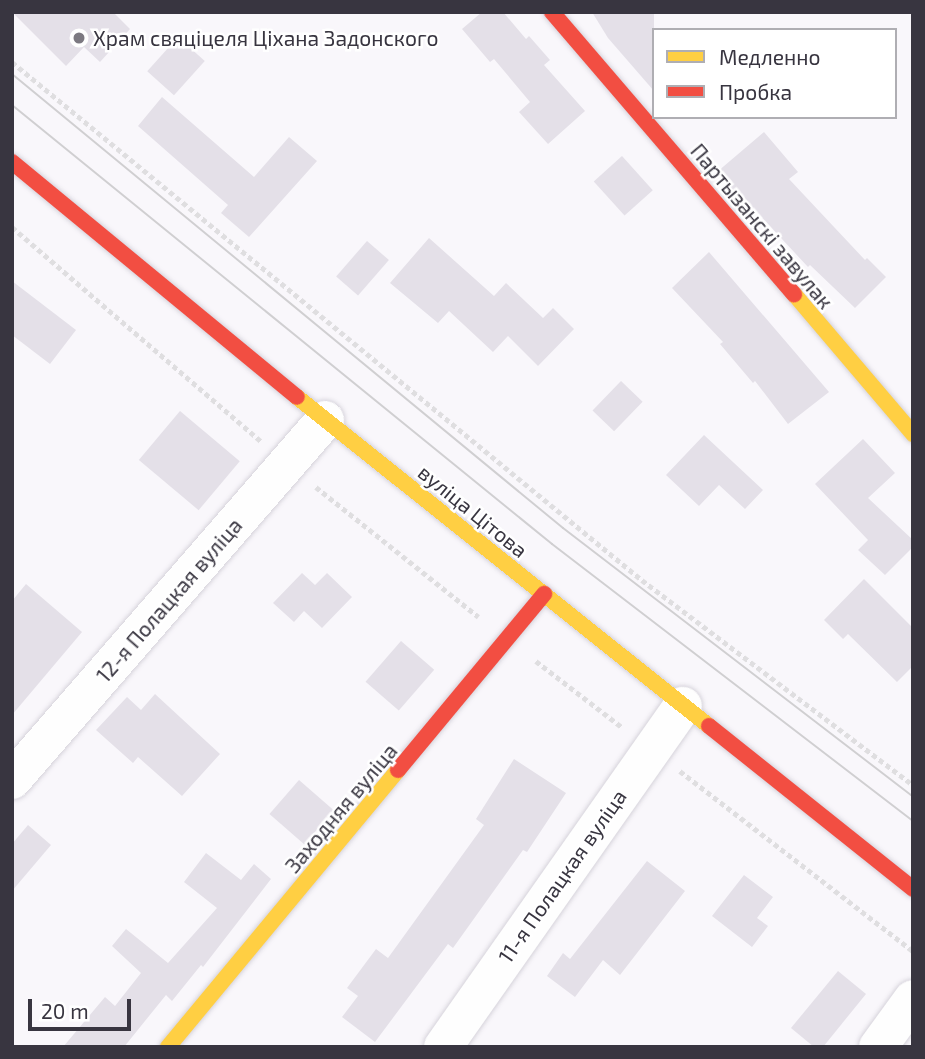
<!DOCTYPE html>
<meta charset="utf-8">
<style>
body{margin:0}
#map{position:relative;width:925px;height:1059px;overflow:hidden;background:#f9f7fb;font-family:"Exo 2",sans-serif}
div>[style]{position:absolute}
[style*='--x']{left:calc(var(--x)*1px);top:calc(var(--y)*1px);width:calc(var(--w)*1px);rotate:calc(var(--a)*1deg)}
.building>*{inset:0;background:#e4e0e8;transform-origin:0 0}
.path>*{height:4.5px;margin-top:-2.25px;transform-origin:0;background:repeating-linear-gradient(90deg,#dfdee0 0 5px,transparent 0 8.5px)}
.roads{filter:drop-shadow(0 0 2px #d6d3db) drop-shadow(0 0 2px #d6d3db)}
.street>*{height:38px;margin:-19px;padding:0 19px;transform-origin:19px;border-radius:19px;background:#fefefe}
.slow>*{height:16px;margin:-8px;padding:0 8px;transform-origin:8px;border-radius:8px;background:#ffcf43}
.jam>*{height:16px;margin:-8px;padding:0 8px;transform-origin:8px;border-radius:8px;background:#f24e42}
.tram>*{height:2px;margin:-1px;padding:0 1px;transform-origin:1px;border-radius:1px;background:#d0cfd1}
.dots>*{width:19px;height:19px;translate:-50% -50%;box-sizing:border-box;border:4px solid #fff;border-radius:50%}
span{translate:-50% -50%;white-space:nowrap;text-align:center;line-height:1.15;-webkit-text-stroke:5px #fff;paint-order:stroke}
.poi-label{font-size:21px;color:#383540}
.left{translate:0 -50%;text-align:left}
.street-label{font-size:21px;color:#383540}
.frame{position:absolute;inset:0;border:14px solid #383540;pointer-events:none}
.legend{position:absolute;left:652px;top:28px;width:245px;height:91px;box-sizing:border-box;background:#fff;border:2px solid #afaeb3;margin:0;padding:9px 12px;list-style:none;font-size:21px;color:#383540}
.legend li{display:flex;align-items:center;gap:14px;height:35px}
.legend b{width:35px;border:2px solid #afaeb3}
.scale{position:absolute;left:28px;top:999px;width:103px;height:32px;box-sizing:border-box;border:4px solid #383540;border-top:0;padding-left:9px;font-size:21px;line-height:24px;white-space:nowrap;color:#383540;-webkit-text-stroke:5px #fff;paint-order:stroke}
</style>
<div id="map">
<div class="building">
<i style="clip-path:polygon(12px 12px,113px 12px,130px 29px,100px 62px,84px 47px,66px 66px)"></i>
<i style="clip-path:polygon(482px 12px,503px 12px,526px 39px,529px 36px,550px 60px,544px 65px,585px 111px,548px 144px,519px 112px,530px 102px,494px 59px,490px 62px,462px 29px)"></i>
<i style="clip-path:polygon(592px 12px,654px 12px,654px 91px,608px 38px)"></i>
<i style="left:178px;top:37px;width:36px;height:46px;rotate:42deg"></i>
<i style="clip-path:polygon(162px 97px,254px 177px,289px 137px,317px 161px,249px 237px,221px 213px,228px 205px,138px 126px)"></i>
<i style="clip-path:polygon(764px 132px,798px 172px,789px 179px,865px 260px,867px 258px,886px 277px,855px 308px,810px 265px,808px 267px,754px 209px,751px 211px,717px 172px)"></i>
<i style="left:622px;top:156px;width:46px;height:38px;rotate:48deg"></i>
<i style="clip-path:polygon(429px 238px,494px 296px,506px 283px,543px 318px,553px 308px,574px 329px,538px 366px,508px 336px,493px 352px,449px 311px,438px 323px,390px 283px)"></i>
<i style="left:367px;top:241px;width:29px;height:47px;rotate:41deg"></i>
<i style="clip-path:polygon(709px 252px,829px 392px,788px 424px,755px 381px,753px 383px,720px 344px,723px 342px,672px 288px)"></i>
<i style="clip-path:polygon(12px 281px,76px 330px,50px 364px,12px 335px)"></i>
<i style="left:621px;top:381px;width:30px;height:41px;rotate:44deg"></i>
<i style="left:180px;top:411px;width:78px;height:64px;rotate:40deg"></i>
<i style="clip-path:polygon(704px 435px,763px 490px,745px 509px,719px 485px,699px 506px,666px 475px)"></i>
<i style="clip-path:polygon(863px 439px,895px 473px,868px 498px,913px 540px,913px 547px,885px 575px,858px 550px,868px 540px,815px 484px)"></i>
<i style="clip-path:polygon(302px 573px,315px 585px,327px 573px,352px 597px,322px 628px,304px 611px,294px 622px,273px 603px)"></i>
<i style="clip-path:polygon(864px 579px,913px 628px,913px 666px,897px 682px,848px 634px,843px 639px,824px 620px)"></i>
<i style="clip-path:polygon(26px 584px,82px 632px,12px 715px,12px 601px)"></i>
<i style="left:401px;top:641px;width:44px;height:54px;rotate:41deg"></i>
<i style="clip-path:polygon(155px 694px,220px 754px,182px 796px,138px 757px,133px 763px,96px 730px,127px 697px,141px 710px)"></i>
<i style="clip-path:polygon(514px 759px,566px 793px,527px 852px,523px 850px,453px 948px,448px 944px,375px 1042px,342px 1017px,358px 996px,347px 988px,376px 949px,388px 958px,484px 825px,476px 819px)"></i>
<i style="left:299px;top:780px;width:46px;height:45px;rotate:41deg"></i>
<i style="clip-path:polygon(28px 825px,51px 845px,12px 891px,12px 844px)"></i>
<i style="clip-path:polygon(206px 853px,241px 880px,254px 864px,271px 879px,203px 967px,201px 965px,172px 1001px,166px 995px,124px 1047px,63px 1047px,105px 997px,115px 1006px,141px 973px,112px 946px,126px 929px,168px 963px,217px 908px,184px 882px)"></i>
<i style="clip-path:polygon(647px 861px,685px 891px,620px 975px,603px 960px,575px 997px,547px 976px,563px 953px,570px 959px)"></i>
<i style="clip-path:polygon(744px 875px,773px 897px,757px 918px,768px 926px,752px 947px,712px 916px)"></i>
<i style="clip-path:polygon(838px 971px,866px 994px,823px 1047px,814px 1047px,791px 1028px)"></i>
</div>
<div class="path">
<i style="--x:12;--y:62;--w:816;--a:39.43"></i>
<i style="--x:642;--y:580;--w:340;--a:37.1"></i>
<i style="--x:12;--y:227;--w:328;--a:40.7"></i>
<i style="--x:316;--y:487;--w:208;--a:38.6"></i>
<i style="--x:536;--y:661;--w:110;--a:37.6"></i>
<i style="--x:680;--y:771;--w:294;--a:37.7"></i>
</div>
<div class="roads">
<div class="street">
<i style="--x:12;--y:780;--w:477;--a:-49"></i>
<i style="--x:443;--y:1047;--w:417;--a:-54.9"></i>
<i style="--x:878;--y:1047;--w:59;--a:-53.9"></i>
</div>
<div class="slow">
<i style="--x:794;--y:294;--w:184;--a:49.6"></i>
<i style="--x:297;--y:397;--w:527;--a:38.61"></i>
<i style="--x:168;--y:1047;--w:360;--a:-50.3"></i>
</div>
<div class="jam">
<i style="--x:552;--y:12;--w:372;--a:49.4"></i>
<i style="--x:12;--y:162;--w:369;--a:39.5"></i>
<i style="--x:709;--y:726;--w:261;--a:38.6"></i>
<i style="--x:398;--y:770;--w:229;--a:-50.3"></i>
</div>
</div>
<div class="tram">
<i style="--x:12;--y:74;--w:714;--a:39.49"></i>
<i style="--x:563;--y:528;--w:441;--a:37.5"></i>
<i style="--x:12;--y:105;--w:696;--a:39.11"></i>
<i style="--x:552;--y:544;--w:455;--a:37.5"></i>
</div>
<div class="dots">
<i style="left:79px;top:38px;background:#7c7981"></i>
</div>
<div class="poi-label">
<span class="left" style="left:93px;top:38px">Храм свяціцеля Ціхана Задонского</span>
</div>
<div class="street-label">
<span style="left:762px;top:226px;rotate:50deg">Партызанскі завулак</span>
<span style="left:473px;top:511px;rotate:39deg">вуліца Цітова</span>
<span style="left:169px;top:600px;rotate:-49deg">12-я Полацкая вуліца</span>
<span style="left:341px;top:808px;rotate:-50deg">Заходняя вуліца</span>
<span style="left:562px;top:876px;rotate:-55deg">11-я Полацкая вуліца</span>
</div>
<div class="frame"></div>
<ul class="legend">
<li><b style="height:9px;background:#ffcf43"></b>Медленно</li>
<li><b style="height:9px;background:#f24e42"></b>Пробка</li>
</ul>
<div class="scale">20 m</div>
</div>
